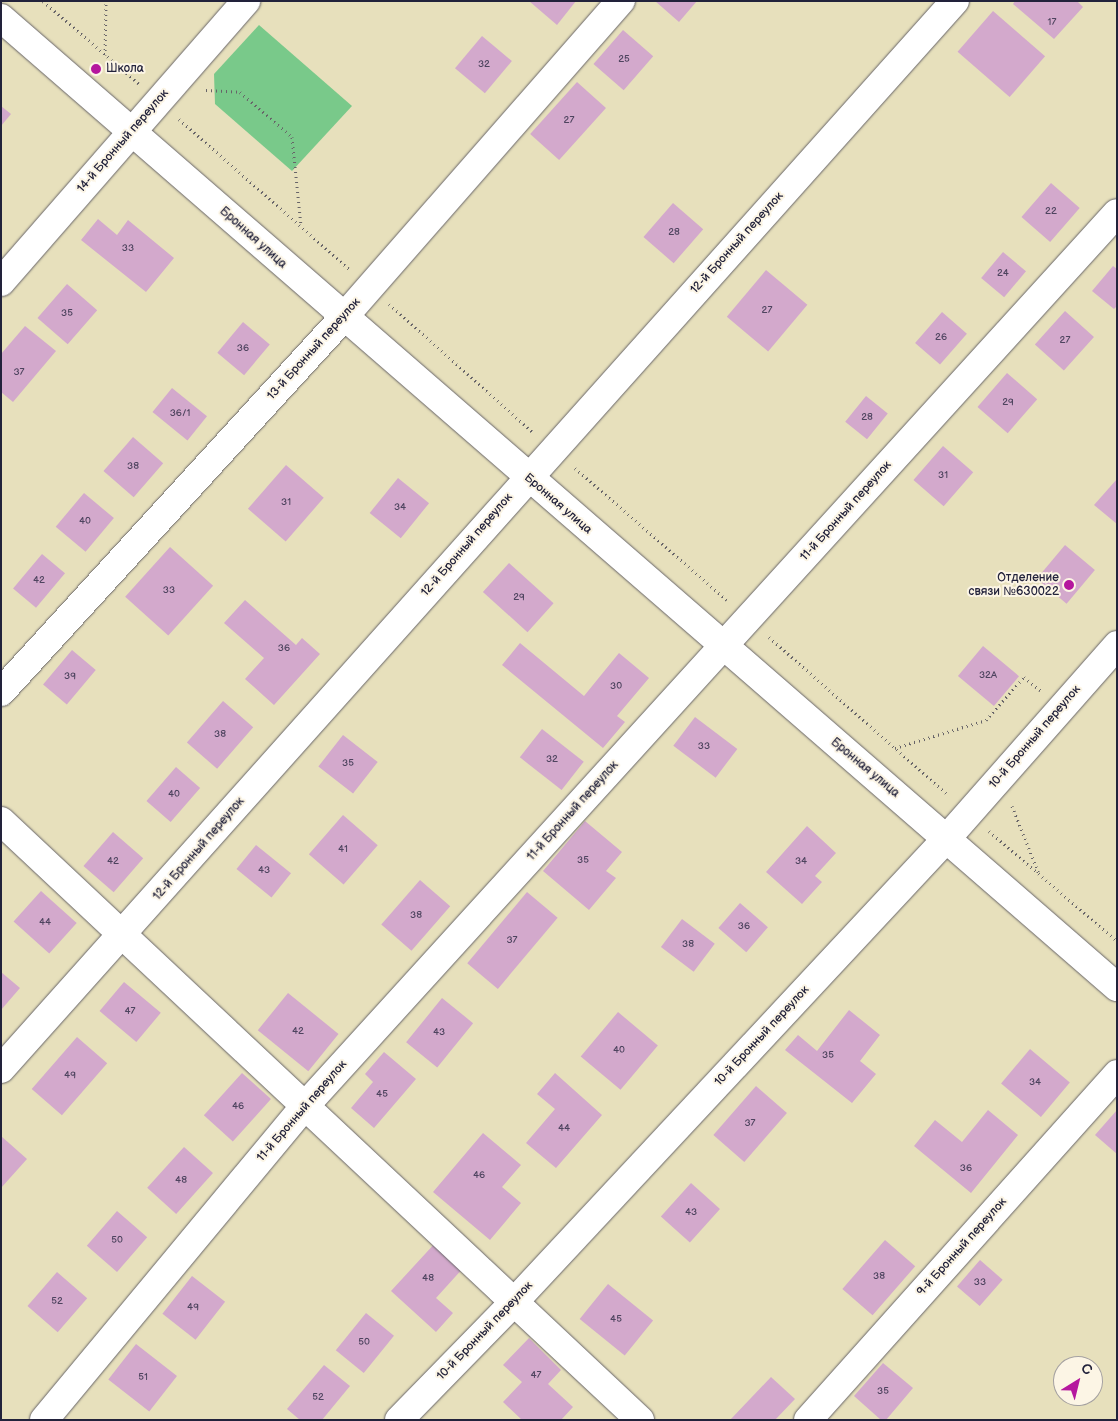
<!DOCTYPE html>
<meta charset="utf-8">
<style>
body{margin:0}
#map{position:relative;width:1118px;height:1421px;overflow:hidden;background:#e7e0bc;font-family:"Balsamiq Sans",sans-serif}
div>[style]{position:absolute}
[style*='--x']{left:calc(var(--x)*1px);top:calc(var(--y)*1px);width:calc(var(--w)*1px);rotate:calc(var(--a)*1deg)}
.green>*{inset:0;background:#79c98a}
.building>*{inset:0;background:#d3a9cc;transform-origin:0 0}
.path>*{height:3px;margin-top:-1.5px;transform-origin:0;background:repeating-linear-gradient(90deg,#676468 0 1px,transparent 0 5px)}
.roads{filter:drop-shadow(0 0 1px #676468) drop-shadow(0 0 1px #676468)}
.minor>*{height:28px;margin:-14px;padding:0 14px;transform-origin:14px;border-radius:14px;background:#fff}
.tertiary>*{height:28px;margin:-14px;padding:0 14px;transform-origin:14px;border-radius:14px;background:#fff}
.dots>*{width:14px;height:14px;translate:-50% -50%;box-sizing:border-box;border:2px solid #fcf5e5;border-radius:50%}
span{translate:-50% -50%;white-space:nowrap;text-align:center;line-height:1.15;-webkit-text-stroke:4px #fcf5e5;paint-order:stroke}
.number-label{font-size:10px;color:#4e445f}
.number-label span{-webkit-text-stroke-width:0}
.poi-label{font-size:12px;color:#22223b}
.left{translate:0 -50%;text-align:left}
.right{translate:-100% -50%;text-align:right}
.street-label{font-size:12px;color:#22223b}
.frame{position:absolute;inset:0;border:2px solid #22223b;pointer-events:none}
.north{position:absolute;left:1053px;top:1356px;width:50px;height:50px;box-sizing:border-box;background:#fcf5e5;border:1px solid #a5a1a1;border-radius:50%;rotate:36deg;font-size:14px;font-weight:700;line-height:20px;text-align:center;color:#22223b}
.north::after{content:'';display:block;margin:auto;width:18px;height:22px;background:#b5179e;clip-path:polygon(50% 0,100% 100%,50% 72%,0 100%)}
</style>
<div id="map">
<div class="green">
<i style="clip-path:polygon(259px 25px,352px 106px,292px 171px,215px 104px,214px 74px)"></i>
</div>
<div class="building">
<i style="clip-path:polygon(529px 1px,576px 1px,557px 25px)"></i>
<i style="clip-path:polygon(655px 1px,697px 1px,679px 22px)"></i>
<i style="clip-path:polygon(1015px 1px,1077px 1px,1083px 7px,1054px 39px,1013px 4px)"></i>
<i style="left:993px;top:11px;width:69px;height:54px;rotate:41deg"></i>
<i style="left:623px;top:30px;width:40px;height:45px;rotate:41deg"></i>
<i style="left:482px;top:36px;width:39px;height:42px;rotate:40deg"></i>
<i style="left:577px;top:82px;width:39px;height:70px;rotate:42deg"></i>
<i style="clip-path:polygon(1px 106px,11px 114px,1px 126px)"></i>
<i style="left:1051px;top:183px;width:38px;height:45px;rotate:41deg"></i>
<i style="left:673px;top:203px;width:40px;height:45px;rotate:41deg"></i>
<i style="clip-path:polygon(98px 219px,117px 235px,128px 220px,174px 258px,146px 292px,81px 240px)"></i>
<i style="left:1003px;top:252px;width:30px;height:34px;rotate:40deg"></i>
<i style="clip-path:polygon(1113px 266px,1117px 269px,1117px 306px,1114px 309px,1092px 291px)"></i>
<i style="left:766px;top:270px;width:54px;height:61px;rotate:40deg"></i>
<i style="left:67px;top:284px;width:40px;height:45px;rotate:41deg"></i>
<i style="left:1065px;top:311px;width:39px;height:45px;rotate:42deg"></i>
<i style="left:942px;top:312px;width:33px;height:41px;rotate:41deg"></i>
<i style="left:243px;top:322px;width:35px;height:40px;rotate:40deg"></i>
<i style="clip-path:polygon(25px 326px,56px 351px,13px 402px,1px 392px,1px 354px)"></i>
<i style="left:1007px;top:373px;width:40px;height:45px;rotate:41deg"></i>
<i style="left:172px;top:388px;width:45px;height:31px;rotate:39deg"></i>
<i style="left:866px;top:396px;width:28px;height:33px;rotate:39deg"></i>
<i style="left:133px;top:437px;width:40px;height:45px;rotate:41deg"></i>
<i style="left:943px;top:446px;width:40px;height:45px;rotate:41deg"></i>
<i style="left:286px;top:465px;width:50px;height:58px;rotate:41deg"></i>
<i style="left:398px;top:478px;width:40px;height:45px;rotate:39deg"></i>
<i style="clip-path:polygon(1117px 479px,1117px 524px,1094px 505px)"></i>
<i style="left:84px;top:493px;width:39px;height:44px;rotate:40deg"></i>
<i style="left:1065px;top:545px;width:39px;height:44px;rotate:40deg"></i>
<i style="left:170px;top:547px;width:58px;height:67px;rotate:42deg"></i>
<i style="left:42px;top:554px;width:30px;height:45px;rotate:40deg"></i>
<i style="left:509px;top:563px;width:60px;height:39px;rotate:42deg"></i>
<i style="clip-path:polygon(245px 600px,296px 645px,302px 638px,320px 654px,274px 705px,245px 679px,264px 658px,224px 623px)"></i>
<i style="clip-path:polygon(520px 643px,584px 696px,619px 653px,649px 678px,617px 716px,625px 722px,603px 748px,502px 665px)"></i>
<i style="left:983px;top:646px;width:47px;height:39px;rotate:40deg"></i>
<i style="left:72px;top:650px;width:31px;height:45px;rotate:40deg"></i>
<i style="left:223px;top:701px;width:40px;height:55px;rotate:41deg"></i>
<i style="left:695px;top:717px;width:53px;height:36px;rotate:37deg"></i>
<i style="left:542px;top:729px;width:53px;height:36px;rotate:38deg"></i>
<i style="left:343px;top:735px;width:44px;height:40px;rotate:38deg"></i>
<i style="left:176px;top:767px;width:32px;height:45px;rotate:41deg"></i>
<i style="left:343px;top:815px;width:46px;height:52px;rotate:41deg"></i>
<i style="clip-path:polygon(585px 821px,622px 852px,606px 871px,616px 878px,589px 910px,543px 871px)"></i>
<i style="clip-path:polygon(807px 826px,836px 853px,815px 876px,822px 882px,802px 904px,766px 872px)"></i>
<i style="left:113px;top:832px;width:40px;height:45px;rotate:41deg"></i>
<i style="left:256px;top:845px;width:45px;height:31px;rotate:39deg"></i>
<i style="left:420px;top:880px;width:40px;height:59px;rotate:41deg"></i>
<i style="left:41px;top:891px;width:48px;height:41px;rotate:42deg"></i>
<i style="left:527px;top:892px;width:40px;height:93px;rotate:40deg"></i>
<i style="left:740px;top:903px;width:37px;height:33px;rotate:41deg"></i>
<i style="left:682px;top:919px;width:41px;height:35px;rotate:37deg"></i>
<i style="clip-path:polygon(1px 972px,20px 988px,1px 1010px)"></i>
<i style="left:124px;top:982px;width:48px;height:38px;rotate:40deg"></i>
<i style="left:288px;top:993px;width:65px;height:48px;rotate:39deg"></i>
<i style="left:442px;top:998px;width:40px;height:57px;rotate:39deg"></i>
<i style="clip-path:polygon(849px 1010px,880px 1035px,860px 1061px,876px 1074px,852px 1103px,785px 1050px,798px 1035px,817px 1051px)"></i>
<i style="left:618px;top:1012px;width:52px;height:58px;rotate:40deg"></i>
<i style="left:77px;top:1037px;width:40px;height:69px;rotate:41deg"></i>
<i style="left:1030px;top:1049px;width:52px;height:45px;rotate:40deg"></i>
<i style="clip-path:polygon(384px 1052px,416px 1079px,374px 1128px,351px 1108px,373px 1082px,365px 1074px)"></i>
<i style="left:242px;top:1073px;width:39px;height:57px;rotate:42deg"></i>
<i style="clip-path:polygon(555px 1073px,602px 1115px,556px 1168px,526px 1143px,555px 1109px,537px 1094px)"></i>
<i style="left:756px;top:1086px;width:41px;height:65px;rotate:41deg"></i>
<i style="clip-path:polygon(988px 1110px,1018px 1135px,971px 1193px,914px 1146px,935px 1120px,962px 1142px)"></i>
<i style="clip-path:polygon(1117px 1110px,1117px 1154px,1095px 1135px)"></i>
<i style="clip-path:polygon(483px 1133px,521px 1165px,502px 1187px,521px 1203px,490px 1240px,433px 1192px)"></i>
<i style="clip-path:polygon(1px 1136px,27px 1159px,1px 1188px)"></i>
<i style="left:184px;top:1147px;width:39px;height:55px;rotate:42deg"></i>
<i style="left:691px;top:1183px;width:39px;height:45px;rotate:42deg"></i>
<i style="left:117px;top:1211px;width:40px;height:46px;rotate:41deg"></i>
<i style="left:885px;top:1240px;width:40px;height:65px;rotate:41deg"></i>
<i style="clip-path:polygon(437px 1241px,465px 1266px,436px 1298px,453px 1313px,436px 1332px,391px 1291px)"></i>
<i style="left:980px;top:1260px;width:30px;height:35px;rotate:41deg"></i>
<i style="left:57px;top:1272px;width:40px;height:45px;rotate:41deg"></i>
<i style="left:192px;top:1276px;width:42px;height:48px;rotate:38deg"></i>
<i style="left:608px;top:1284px;width:58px;height:45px;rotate:39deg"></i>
<i style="left:366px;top:1313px;width:36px;height:48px;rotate:39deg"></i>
<i style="clip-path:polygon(529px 1338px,561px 1370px,548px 1384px,573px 1407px,561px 1420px,522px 1420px,503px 1402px,522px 1382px,503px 1365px)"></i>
<i style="left:136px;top:1344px;width:52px;height:45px;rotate:38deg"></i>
<i style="clip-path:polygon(883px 1363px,913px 1388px,886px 1420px,881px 1420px,854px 1396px)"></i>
<i style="clip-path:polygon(324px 1365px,350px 1386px,322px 1420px,300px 1420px,287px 1409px)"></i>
<i style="clip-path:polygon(771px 1377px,795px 1399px,775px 1420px,730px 1420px)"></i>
</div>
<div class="path">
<i style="--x:43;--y:1;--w:127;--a:40.8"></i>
<i style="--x:105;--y:55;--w:54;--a:-88.9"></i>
<i style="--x:206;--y:90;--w:34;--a:3"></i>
<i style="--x:240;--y:92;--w:69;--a:40.9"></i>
<i style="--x:292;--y:137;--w:89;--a:84.2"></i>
<i style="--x:179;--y:119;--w:227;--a:41.4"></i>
<i style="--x:389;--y:304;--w:194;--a:41.7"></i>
<i style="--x:575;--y:468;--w:201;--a:41"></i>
<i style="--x:769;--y:637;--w:239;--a:41.4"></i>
<i style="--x:895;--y:748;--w:95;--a:-17.1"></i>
<i style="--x:986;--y:720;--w:57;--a:-48.5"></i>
<i style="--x:1024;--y:677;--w:21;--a:39"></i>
<i style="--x:1012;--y:806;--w:73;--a:68.3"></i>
<i style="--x:989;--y:831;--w:169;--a:40.7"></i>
</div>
<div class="roads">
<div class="minor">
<i style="--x:1;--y:282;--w:373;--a:-48.9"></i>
<i style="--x:1;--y:692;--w:507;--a:-47.56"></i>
<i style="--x:343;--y:318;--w:422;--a:-48.8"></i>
<i style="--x:1;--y:821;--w:876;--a:43.15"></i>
<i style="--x:1;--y:1069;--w:1432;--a:-48.23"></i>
<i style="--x:44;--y:1420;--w:407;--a:-50.3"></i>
<i style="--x:304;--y:1107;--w:1208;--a:-47.72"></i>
<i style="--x:399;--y:1420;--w:166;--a:-45.7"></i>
<i style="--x:515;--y:1301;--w:635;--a:-46.98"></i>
<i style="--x:948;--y:837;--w:256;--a:-48.6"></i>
<i style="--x:808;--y:1420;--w:464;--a:-48.2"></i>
</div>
<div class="tertiary">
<i style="--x:1;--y:18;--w:1478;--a:40.97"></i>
</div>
</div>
<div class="dots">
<i style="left:96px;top:69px;background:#b5179e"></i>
<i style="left:1069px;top:585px;background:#b5179e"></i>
</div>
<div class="number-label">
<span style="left:1052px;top:23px">17</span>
<span style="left:624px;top:60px">25</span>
<span style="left:484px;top:65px">32</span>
<span style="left:569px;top:121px">27</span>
<span style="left:1051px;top:212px">22</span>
<span style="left:674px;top:233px">28</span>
<span style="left:128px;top:249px">33</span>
<span style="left:1003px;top:274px">24</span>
<span style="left:767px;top:311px">27</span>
<span style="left:67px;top:314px">35</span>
<span style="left:941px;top:338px">26</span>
<span style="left:1065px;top:341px">27</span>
<span style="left:243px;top:349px">36</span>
<span style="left:19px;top:373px">37</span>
<span style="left:1008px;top:403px">29</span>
<span style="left:180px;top:414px">36/1</span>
<span style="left:867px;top:418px">28</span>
<span style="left:133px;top:467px">38</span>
<span style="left:943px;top:476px">31</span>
<span style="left:286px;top:503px">31</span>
<span style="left:400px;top:508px">34</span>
<span style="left:85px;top:522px">40</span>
<span style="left:39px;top:581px">42</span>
<span style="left:169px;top:591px">33</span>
<span style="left:519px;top:598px">29</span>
<span style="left:284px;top:649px">36</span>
<span style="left:988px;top:676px">32А</span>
<span style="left:70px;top:677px">39</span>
<span style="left:616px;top:687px">30</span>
<span style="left:220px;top:735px">38</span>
<span style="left:704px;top:747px">33</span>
<span style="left:552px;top:760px">32</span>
<span style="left:348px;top:764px">35</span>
<span style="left:174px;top:795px">40</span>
<span style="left:343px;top:850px">41</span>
<span style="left:583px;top:861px">35</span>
<span style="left:113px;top:862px">42</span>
<span style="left:801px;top:862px">34</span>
<span style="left:264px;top:871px">43</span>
<span style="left:416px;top:916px">38</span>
<span style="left:45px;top:923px">44</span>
<span style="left:744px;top:927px">36</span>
<span style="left:512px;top:941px">37</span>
<span style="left:688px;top:945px">38</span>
<span style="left:130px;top:1012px">47</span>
<span style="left:298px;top:1032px">42</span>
<span style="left:439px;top:1033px">43</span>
<span style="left:619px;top:1051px">40</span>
<span style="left:828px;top:1056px">35</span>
<span style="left:70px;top:1076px">49</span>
<span style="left:1035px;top:1083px">34</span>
<span style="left:382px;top:1095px">45</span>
<span style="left:238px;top:1107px">46</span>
<span style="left:750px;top:1124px">37</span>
<span style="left:564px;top:1129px">44</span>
<span style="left:966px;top:1169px">36</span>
<span style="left:479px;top:1176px">46</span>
<span style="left:181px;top:1181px">48</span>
<span style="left:691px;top:1213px">43</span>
<span style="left:117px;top:1241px">50</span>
<span style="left:879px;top:1277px">38</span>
<span style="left:428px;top:1279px">48</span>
<span style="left:980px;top:1283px">33</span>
<span style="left:57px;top:1302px">52</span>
<span style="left:193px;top:1308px">49</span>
<span style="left:616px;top:1320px">45</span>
<span style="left:364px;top:1343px">50</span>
<span style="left:536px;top:1376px">47</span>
<span style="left:143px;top:1378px">51</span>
<span style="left:883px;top:1392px">35</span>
<span style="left:318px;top:1398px">52</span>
</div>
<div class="poi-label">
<span class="left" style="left:106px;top:69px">Школа</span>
<span class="right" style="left:1059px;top:585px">Отделение<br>связи №630022</span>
</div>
<div class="street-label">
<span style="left:123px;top:141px;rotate:-49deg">14-й Бронный переулок</span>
<span style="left:253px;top:238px;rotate:42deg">Бронная улица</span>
<span style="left:737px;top:243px;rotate:-48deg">12-й Бронный переулок</span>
<span style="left:314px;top:349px;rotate:-48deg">13-й Бронный переулок</span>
<span style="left:558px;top:504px;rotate:41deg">Бронная улица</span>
<span style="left:846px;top:511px;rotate:-48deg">11-й Бронный переулок</span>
<span style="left:467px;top:545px;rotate:-49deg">12-й Бронный переулок</span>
<span style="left:1035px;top:737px;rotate:-49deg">10-й Бронный переулок</span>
<span style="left:865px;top:768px;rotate:40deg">Бронная улица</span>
<span style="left:573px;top:811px;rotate:-48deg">11-й Бронный переулок</span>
<span style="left:199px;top:849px;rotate:-49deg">12-й Бронный переулок</span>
<span style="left:762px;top:1036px;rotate:-47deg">10-й Бронный переулок</span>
<span style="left:302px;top:1111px;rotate:-49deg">11-й Бронный переулок</span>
<span style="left:962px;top:1247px;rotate:-48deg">9-й Бронный переулок</span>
<span style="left:485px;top:1331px;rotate:-46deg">10-й Бронный переулок</span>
</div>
<div class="frame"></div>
<div class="north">С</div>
</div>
